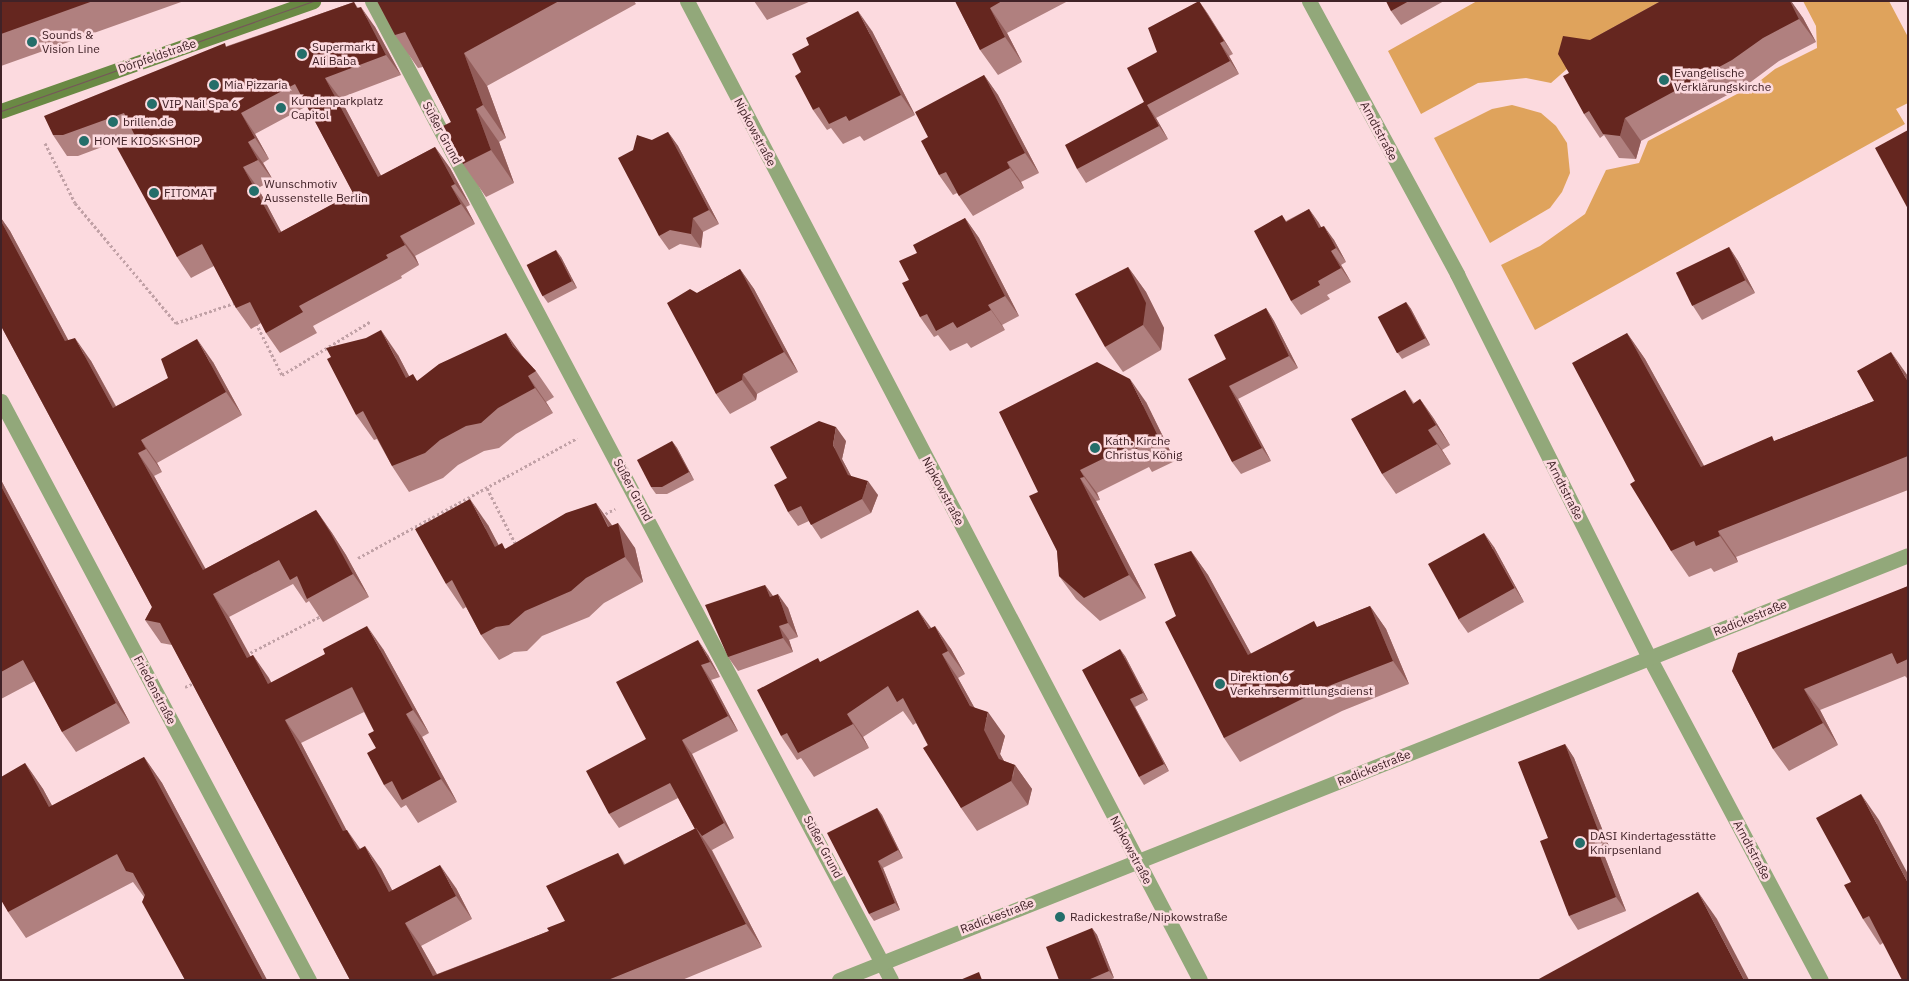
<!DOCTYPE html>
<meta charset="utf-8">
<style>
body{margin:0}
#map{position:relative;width:1909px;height:981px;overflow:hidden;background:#fcdadf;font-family:"IBM Plex Sans",sans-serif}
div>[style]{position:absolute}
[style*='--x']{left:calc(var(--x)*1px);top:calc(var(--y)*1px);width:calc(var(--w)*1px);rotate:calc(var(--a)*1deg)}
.green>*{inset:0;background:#dfa35c}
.path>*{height:3px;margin-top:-1.5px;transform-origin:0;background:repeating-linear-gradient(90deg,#c1a1a6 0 2.5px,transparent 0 5px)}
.street>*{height:15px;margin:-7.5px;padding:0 7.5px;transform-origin:7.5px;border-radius:7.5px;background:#92a87a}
.secondary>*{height:15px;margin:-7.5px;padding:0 7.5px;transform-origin:7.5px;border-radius:7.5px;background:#6a8944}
.tram>*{height:1px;margin:-0.5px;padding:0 0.5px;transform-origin:0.5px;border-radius:0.5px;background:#76565b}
.wall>*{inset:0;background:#b0807f}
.shaded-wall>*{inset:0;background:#925c59}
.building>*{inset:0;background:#65261f;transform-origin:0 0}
.dots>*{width:14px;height:14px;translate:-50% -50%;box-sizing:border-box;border:2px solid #fcdadf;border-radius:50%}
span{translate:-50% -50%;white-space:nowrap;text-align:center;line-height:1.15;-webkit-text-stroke:5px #fcdadf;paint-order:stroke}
.poi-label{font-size:12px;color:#402227}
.left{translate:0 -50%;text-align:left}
.street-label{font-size:12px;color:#402227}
.frame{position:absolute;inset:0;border:2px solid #402227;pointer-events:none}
</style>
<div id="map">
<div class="green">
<i style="clip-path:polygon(1477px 1px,1686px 1px,1584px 54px,1551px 83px,1526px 78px,1478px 83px,1421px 114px,1388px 51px)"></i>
<i style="clip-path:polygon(1803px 1px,1889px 1px,1908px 37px,1908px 103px,1896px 109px,1905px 124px,1535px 330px,1501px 265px,1540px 246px,1585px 214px,1606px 170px,1639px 163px,1648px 141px,1756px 84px,1775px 69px,1817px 48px,1816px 26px)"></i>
<i style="clip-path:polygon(1512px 105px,1541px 113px,1556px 126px,1567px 143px,1570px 173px,1562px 192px,1550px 208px,1490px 243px,1434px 138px,1492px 109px)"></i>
</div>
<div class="path">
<i style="--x:45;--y:143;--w:67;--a:63.4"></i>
<i style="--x:75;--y:203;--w:157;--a:49.9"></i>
<i style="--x:176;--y:323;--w:65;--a:-19"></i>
<i style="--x:256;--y:323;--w:58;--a:63.4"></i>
<i style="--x:282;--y:375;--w:104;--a:-31.2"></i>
<i style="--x:487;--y:488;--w:64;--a:63"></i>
<i style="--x:601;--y:516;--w:16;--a:-27"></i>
<i style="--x:358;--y:558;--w:250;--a:-28.7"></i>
<i style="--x:246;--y:655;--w:85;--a:-27.5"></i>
<i style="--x:185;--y:687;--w:10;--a:-24"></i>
</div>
<div class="street">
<i style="--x:372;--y:1;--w:1108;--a:62.07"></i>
<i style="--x:687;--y:1;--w:1105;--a:62.35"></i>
<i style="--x:1309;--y:1;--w:311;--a:61.5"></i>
<i style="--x:1457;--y:274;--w:428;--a:63.4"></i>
<i style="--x:1649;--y:657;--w:366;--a:62"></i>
<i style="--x:1;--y:401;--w:656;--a:61.99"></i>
<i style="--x:839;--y:980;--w:1150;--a:-21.68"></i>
</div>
<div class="secondary">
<i style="--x:1;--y:111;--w:331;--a:-19.4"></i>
</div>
<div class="tram">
<i style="--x:1;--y:111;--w:331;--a:-19.4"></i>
</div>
<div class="wall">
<i style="clip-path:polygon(1px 1px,184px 1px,1px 66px)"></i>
<i style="clip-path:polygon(377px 1px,634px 1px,636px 4px,487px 86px,506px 138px,499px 142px,514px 183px,486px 197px,463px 164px,451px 122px,423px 67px,418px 68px,395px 35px)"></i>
<i style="clip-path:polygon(754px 1px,811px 1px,767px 20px)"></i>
<i style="clip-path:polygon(955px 1px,1068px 1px,1007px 33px,1022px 62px,998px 75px,980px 50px)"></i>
<i style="clip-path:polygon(1199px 1px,1233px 54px,1229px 56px,1239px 74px,1156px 118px,1168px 139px,1086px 183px,1077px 169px,1144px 102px,1157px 52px)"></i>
<i style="clip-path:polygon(1386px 1px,1444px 1px,1401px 25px,1391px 11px)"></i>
<i style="clip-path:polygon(1661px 1px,1791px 1px,1803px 18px,1816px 42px,1779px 61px,1748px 84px,1641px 141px,1636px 159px,1619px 158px,1604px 135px,1600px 138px,1584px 114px,1569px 73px,1590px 40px)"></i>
<i style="clip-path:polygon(evenodd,354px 2px,358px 8px,375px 27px,401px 75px,340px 98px,381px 176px,435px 147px,450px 168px,470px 205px,466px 207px,475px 224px,415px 256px,419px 265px,401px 276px,402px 278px,313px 326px,317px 333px,280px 353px,266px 333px,261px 323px,251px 329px,236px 308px,214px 266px,191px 278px,177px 257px,134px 135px,78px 156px,67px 156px,53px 135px,227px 46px,354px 2px,307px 106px,353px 193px,281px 232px,258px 188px,273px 180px,263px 163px,269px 159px,255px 134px,307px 106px)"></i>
<i style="clip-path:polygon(872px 31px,915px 115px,864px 141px,860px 136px,843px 144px,831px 128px,827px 130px,813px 110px)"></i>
<i style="clip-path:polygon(984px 75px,998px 95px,1039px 173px,1021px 182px,1024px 188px,973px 216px,957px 193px,953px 195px,939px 175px,928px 137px)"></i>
<i style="clip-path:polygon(668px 132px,678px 146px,719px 224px,703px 232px,701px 248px,680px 244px,669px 250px,659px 236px,652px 140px)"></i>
<i style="clip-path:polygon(1309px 209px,1321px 227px,1334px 240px,1346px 262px,1341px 265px,1351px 282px,1327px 295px,1330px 299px,1301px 315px,1291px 301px,1282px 215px,1286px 221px)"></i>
<i style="clip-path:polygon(1px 218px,10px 231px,68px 340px,91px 361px,116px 406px,213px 362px,242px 415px,157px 463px,162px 472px,154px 476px,205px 569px,316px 510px,332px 533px,346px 555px,369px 597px,323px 622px,309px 601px,306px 603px,293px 584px,229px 617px,250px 657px,253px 655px,271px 683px,383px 649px,429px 733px,422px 737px,457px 802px,418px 823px,406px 805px,401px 808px,384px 785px,376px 748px,374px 731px,364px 712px,301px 743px,346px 830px,360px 849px,381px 869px,392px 890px,456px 888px,472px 919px,421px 946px,437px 974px,549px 931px,565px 921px,618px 853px,625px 864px,695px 829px,678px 798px,619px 828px,609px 814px,646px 739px,708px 655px,720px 677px,711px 680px,738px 731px,692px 754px,734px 838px,712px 850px,762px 947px,682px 980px,350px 980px,172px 645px,161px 643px,145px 620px,152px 607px,1px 326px)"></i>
<i style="clip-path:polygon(965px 218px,979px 238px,1019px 316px,1002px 325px,1005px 330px,971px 348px,967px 343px,950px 351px,938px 335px,934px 337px,920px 317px,909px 280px,917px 253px)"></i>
<i style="clip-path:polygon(1729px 247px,1738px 261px,1755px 293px,1702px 320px,1693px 306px)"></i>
<i style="clip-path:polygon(561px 257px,577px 288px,548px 303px,543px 296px)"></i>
<i style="clip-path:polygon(1128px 267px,1146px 292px,1164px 328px,1161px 350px,1123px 372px,1105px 347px)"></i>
<i style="clip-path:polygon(740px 269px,754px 289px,798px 372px,757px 394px,756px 400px,730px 414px,716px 394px,697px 293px)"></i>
<i style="clip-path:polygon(1406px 302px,1411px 309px,1430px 345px,1402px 359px,1397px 352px)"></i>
<i style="clip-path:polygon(1266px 308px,1274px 321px,1298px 368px,1238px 399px,1271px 461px,1241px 474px,1232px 462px,1226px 359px)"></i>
<i style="clip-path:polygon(1627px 333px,1645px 359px,1704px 466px,1775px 441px,1874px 401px,1908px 376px,1908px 490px,1736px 557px,1738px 562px,1714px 572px,1711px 568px,1689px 577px,1671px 551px,1635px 481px)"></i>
<i style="clip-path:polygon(398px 355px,409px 376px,418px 381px,522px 356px,536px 371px,554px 397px,546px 402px,553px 413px,516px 434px,499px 448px,484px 451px,458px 465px,443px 478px,409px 492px,392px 466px,377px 439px,374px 440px,356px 415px)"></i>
<i style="clip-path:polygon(1405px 390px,1414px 403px,1420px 399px,1434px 419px,1450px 445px,1442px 450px,1451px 464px,1396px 494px,1382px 474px)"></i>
<i style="clip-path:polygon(1146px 402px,1175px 461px,1152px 472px,1149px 467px,1097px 493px,1100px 500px,1096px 501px,1146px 598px,1100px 621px,1076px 599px,1059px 576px,1057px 551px,1038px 492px)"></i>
<i style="clip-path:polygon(672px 441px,677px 448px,694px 480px,667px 494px,656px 494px,651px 487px)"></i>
<i style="clip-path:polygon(846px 441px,842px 459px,851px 476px,878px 495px,871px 513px,821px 539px,809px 521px,798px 526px,788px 512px,787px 478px)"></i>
<i style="clip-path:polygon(1px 480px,130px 723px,76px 752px,62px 732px,35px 681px,1px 699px)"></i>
<i style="clip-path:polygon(596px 503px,611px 525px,635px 548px,643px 582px,604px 603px,589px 617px,542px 636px,527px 651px,514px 652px,499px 660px,481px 635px,466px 607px,463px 609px,446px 584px,488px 525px,498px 545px,506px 549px)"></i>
<i style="clip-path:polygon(1494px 547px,1524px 602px,1468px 633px,1458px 619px)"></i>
<i style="clip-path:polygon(1191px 551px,1208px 575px,1251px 654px,1370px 606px,1386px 629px,1409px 684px,1342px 711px,1240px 762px,1224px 738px,1176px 616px)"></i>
<i style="clip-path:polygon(765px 585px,773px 596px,788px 608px,798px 637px,789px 640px,793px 652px,738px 671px,728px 657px)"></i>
<i style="clip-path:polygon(1908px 586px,1908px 679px,1905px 676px,1820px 710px,1838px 745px,1789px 771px,1773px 749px,1732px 671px)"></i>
<i style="clip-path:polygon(931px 628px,951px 649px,965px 674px,958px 678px,974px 707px,1005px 736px,1000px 754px,1004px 761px,1015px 765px,1032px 789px,1028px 805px,977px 831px,961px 808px,916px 723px,913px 725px,903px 711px,863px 737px,869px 748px,814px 777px,801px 758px,797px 760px,781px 736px,821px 662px)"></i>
<i style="clip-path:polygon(1125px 656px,1148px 700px,1135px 707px,1169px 771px,1144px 785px,1139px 777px)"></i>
<i style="clip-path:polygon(1565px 744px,1574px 758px,1610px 849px,1603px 852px,1626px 911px,1578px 930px,1569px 916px,1548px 838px)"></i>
<i style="clip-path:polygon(144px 757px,162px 783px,267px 980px,185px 980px,144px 897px,133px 882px,26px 938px,8px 912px,25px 763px,43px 789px,52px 806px)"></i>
<i style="clip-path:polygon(877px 808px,882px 815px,903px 858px,883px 868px,900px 910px,874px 921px,869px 914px)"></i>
<i style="clip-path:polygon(1879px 820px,1883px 943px,1880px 945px,1863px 919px,1851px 882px)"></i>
<i style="clip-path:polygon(1092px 928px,1097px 935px,1114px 978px,1110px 980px,1059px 980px)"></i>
</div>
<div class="shaded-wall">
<i style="clip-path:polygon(1199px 1px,1208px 14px,1233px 54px,1224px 41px)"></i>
<i style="clip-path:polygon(1790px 1px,1791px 1px,1803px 18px,1816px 42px,1799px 19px)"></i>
<i style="clip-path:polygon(361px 7px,375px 27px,401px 75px,386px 55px)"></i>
<i style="clip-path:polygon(990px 8px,1007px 33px,1022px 62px,1005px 37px)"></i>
<i style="clip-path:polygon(858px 11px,872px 31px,915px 115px,901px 95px)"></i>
<i style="clip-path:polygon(1220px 43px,1229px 56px,1239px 74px,1230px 61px)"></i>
<i style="clip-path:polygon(464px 53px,487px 86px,506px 138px,483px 105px)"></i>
<i style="clip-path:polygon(984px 75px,998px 95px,1039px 173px,1025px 153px)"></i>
<i style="clip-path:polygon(325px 78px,340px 98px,393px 198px,378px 177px)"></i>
<i style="clip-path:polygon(1147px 105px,1156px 118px,1168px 139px,1159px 126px)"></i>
<i style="clip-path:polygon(476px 109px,499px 142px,514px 183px,491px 150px)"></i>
<i style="clip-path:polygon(241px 113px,255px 134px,269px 159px,255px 138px)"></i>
<i style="clip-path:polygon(1625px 118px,1641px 141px,1636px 159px,1620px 136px)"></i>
<i style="clip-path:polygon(668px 132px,678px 146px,719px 224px,709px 210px)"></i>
<i style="clip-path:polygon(248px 142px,263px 163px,273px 180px,258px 160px)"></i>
<i style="clip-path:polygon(435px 147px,450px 168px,470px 205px,455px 184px)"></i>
<i style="clip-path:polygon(1007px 162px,1021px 182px,1024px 188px,1010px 168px)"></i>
<i style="clip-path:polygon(243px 167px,258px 188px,293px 254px,279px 233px)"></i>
<i style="clip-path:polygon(451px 186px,466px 207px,475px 224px,461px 204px)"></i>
<i style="clip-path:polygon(1309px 209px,1319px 223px,1329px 242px,1319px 228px)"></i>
<i style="clip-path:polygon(1px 218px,10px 231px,81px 364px,65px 341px,1px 221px)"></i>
<i style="clip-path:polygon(693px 218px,703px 232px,701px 248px,691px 234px)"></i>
<i style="clip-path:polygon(965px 218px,979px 238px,1019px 316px,1005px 296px)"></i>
<i style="clip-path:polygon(1324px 226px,1334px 240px,1346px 262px,1336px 248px)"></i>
<i style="clip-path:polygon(400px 236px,415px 256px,419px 265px,405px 245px)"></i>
<i style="clip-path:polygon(1729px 247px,1738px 261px,1755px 293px,1745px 280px)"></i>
<i style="clip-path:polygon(556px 250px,561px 257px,577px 288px,572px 281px)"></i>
<i style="clip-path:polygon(1331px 251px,1341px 265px,1351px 282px,1341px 268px)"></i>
<i style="clip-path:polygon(1128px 267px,1146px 292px,1164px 328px,1161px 350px,1143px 325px)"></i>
<i style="clip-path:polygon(740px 269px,754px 289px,798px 372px,784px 352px)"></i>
<i style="clip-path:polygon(1406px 302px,1411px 309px,1430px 345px,1425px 338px)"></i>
<i style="clip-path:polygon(988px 305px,1002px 325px,1005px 330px,991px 310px)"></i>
<i style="clip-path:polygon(1266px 308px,1274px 321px,1298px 368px,1289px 356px)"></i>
<i style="clip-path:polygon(381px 330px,398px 355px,423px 403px,406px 378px)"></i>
<i style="clip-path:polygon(506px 333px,524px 358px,513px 346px)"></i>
<i style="clip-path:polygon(1627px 333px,1645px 359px,1719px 493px,1701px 467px)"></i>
<i style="clip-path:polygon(75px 338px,91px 361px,129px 431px,113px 408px)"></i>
<i style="clip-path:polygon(197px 339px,213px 362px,242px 415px,226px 392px)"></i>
<i style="clip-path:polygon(1891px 352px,1908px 376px,1908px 382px)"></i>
<i style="clip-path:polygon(743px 374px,757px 394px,756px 400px,742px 380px)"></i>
<i style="clip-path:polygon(528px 376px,546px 402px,553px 413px,535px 388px)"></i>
<i style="clip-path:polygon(1130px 379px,1146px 402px,1175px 461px,1159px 438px)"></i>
<i style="clip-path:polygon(1229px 386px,1238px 399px,1271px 461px,1262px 448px)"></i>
<i style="clip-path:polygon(1420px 399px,1434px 419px,1450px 445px,1436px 425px)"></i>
<i style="clip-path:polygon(836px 427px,846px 441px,842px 459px,858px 489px,848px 475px,833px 445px)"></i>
<i style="clip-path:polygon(1428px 430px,1442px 450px,1451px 464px,1437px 444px)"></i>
<i style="clip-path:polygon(141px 440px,157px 463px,162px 472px,146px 449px)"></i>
<i style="clip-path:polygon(672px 441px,677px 448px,694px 480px,689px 472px)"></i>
<i style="clip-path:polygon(138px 453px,154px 476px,219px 593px,203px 570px)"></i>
<i style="clip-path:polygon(1080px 470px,1097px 493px,1100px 500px,1084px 477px)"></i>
<i style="clip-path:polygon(1080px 478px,1096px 501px,1146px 598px,1129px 575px)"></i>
<i style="clip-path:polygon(1px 480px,130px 723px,116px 703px,1px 486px)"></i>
<i style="clip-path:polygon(868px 481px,878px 495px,871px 513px,862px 499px)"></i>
<i style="clip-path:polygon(470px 499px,488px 525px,513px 572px,495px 547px)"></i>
<i style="clip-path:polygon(596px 503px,614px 528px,618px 523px,635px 548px,643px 582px,625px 557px)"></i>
<i style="clip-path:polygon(316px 510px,332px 533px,346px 555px,369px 597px,353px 574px)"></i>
<i style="clip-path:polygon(1718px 531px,1736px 557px,1738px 562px,1720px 536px)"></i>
<i style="clip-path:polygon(1484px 533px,1494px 547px,1524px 602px,1515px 588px)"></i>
<i style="clip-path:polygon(1191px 551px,1208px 575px,1265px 679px,1248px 655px)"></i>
<i style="clip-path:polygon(765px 585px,775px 599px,770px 597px)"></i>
<i style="clip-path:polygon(213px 594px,229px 617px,264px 681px,247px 658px)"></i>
<i style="clip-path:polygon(778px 594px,788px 608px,798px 637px,788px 623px)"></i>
<i style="clip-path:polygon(1370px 606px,1386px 629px,1409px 684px,1393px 661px)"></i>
<i style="clip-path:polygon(918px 610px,935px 633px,929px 629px)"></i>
<i style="clip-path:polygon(367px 626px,383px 649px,429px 733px,413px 710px)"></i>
<i style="clip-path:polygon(779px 626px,789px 640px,793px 652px,783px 638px)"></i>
<i style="clip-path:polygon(935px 626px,951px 649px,965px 674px,948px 651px)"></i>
<i style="clip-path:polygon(698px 640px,708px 655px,720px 677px,710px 662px)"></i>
<i style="clip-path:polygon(1120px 649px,1125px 656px,1148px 700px,1143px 693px)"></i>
<i style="clip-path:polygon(942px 654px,958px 678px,985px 727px,988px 712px,1005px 736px,1000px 754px,1013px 777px,1015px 765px,1032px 789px,1028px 805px,1011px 781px)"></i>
<i style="clip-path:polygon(253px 655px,269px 678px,284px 707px,268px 684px)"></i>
<i style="clip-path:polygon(701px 665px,711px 680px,738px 731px,728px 716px)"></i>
<i style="clip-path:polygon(1804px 689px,1820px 710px,1838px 745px,1823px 723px)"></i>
<i style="clip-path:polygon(1130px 699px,1135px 707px,1169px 771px,1164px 764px)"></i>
<i style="clip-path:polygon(406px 714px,422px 737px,457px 802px,441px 779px)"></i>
<i style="clip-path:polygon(847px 714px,863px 737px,869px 748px,853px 724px)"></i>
<i style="clip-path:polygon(285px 720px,301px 743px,359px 854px,343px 831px)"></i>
<i style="clip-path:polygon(682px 740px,692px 754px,734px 838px,724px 823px)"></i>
<i style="clip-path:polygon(1565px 744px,1574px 758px,1610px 849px,1600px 835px)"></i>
<i style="clip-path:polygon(144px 757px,162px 783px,267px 980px,263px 980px)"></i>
<i style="clip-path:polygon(25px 763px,43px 789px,67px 833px,49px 807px)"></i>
<i style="clip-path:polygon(1861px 794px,1879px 820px,1908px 874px,1908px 883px)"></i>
<i style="clip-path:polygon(877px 808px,882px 815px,903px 858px,898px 850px)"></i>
<i style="clip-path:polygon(696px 828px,712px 851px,762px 947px,746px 924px)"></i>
<i style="clip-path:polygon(347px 830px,363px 853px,358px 850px)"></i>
<i style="clip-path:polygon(1593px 838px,1603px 852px,1626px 911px,1616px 897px)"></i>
<i style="clip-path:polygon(365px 846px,381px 869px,405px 915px,389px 892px)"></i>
<i style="clip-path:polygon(878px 861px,883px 868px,900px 910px,895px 903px)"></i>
<i style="clip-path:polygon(440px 865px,456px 888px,472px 919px,456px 896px)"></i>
<i style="clip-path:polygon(1698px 892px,1717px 919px,1749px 980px,1744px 980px)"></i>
<i style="clip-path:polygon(405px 923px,421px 946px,440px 980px,433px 976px)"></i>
<i style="clip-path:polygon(1092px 928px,1097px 935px,1114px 978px,1109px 971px)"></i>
</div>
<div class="building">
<i style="clip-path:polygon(1px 1px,93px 1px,1px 34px)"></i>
<i style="clip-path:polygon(377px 1px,559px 1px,464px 53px,483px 105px,476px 109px,491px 150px,463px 164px,443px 126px,451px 122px,405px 32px,395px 35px)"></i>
<i style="clip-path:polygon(955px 1px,1002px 1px,990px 8px,1005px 37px,980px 50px)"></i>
<i style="clip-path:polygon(1199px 1px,1224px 41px,1220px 43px,1230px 61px,1147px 105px,1159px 126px,1077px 169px,1065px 145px,1144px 102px,1127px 68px,1157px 52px,1148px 28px)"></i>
<i style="clip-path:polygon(1386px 1px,1409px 1px,1391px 11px)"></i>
<i style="clip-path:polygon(1661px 1px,1790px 1px,1799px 19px,1763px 38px,1732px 60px,1625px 118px,1620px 136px,1603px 134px,1589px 111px,1584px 114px,1563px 76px,1569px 73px,1558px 54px,1563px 36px,1590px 40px)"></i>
<i style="clip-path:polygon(evenodd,354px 2px,357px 8px,361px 7px,386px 55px,325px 78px,378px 177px,435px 147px,455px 184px,451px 186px,461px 204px,400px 236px,405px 245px,386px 255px,388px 258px,299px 306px,303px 312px,266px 333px,250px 302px,236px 308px,202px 244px,177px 257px,116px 146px,135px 136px,124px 113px,63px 135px,53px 135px,44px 116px,225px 43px,226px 47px,354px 2px,295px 84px,353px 193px,279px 233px,243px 167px,258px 160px,248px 142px,255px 138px,241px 113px,295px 84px)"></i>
<i style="clip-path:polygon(858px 11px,901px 95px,849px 121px,846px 116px,829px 124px,819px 107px,813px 110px,795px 76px,801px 72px,792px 54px,809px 45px,806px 38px)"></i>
<i style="clip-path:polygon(984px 75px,1025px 153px,1007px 162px,1010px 168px,959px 196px,946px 172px,939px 175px,921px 141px,928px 137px,915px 112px)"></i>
<i style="clip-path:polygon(1908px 130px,1908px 209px,1875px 148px)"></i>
<i style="clip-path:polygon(668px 132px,709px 210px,693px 218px,691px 234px,670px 230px,659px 236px,618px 158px,633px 150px,637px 135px,652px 140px)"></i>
<i style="clip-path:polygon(1309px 209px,1319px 228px,1324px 226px,1336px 248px,1331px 251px,1341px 268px,1318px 281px,1320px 285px,1291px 301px,1254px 231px,1282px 215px,1286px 222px)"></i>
<i style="clip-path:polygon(965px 218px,1005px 296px,988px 305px,991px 310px,957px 328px,953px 322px,936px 331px,927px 314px,920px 317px,902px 283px,909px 280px,899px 261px,917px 253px,913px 245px)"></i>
<i style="clip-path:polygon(1px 221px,65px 341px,75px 338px,113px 408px,168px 378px,161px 359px,197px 339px,226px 392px,141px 440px,146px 449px,138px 453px,203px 570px,316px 510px,330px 532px,353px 574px,307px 599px,297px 576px,290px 580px,279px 560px,213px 594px,247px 658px,253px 655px,268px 684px,325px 654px,323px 649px,367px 626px,413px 710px,406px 714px,441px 779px,402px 800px,392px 781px,384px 785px,367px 753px,376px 748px,368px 734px,374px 731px,352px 687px,285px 720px,343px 831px,347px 830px,358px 850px,365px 846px,389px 892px,440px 865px,456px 896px,405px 923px,433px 976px,549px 931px,547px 928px,565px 921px,546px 886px,618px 853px,624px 865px,696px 828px,746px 924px,608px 980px,350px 980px,160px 623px,145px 620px,152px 607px,1px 326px)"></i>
<i style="left:1729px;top:247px;width:37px;height:59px;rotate:64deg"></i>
<i style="left:556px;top:250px;width:35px;height:33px;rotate:63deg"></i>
<i style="clip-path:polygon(1128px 267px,1146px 303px,1143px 325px,1105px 347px,1075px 294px)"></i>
<i style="clip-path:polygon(740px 269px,784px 352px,743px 374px,742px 380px,716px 394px,667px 303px,690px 289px,697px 293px)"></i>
<i style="left:1406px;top:302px;width:41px;height:32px;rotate:62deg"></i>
<i style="clip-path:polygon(1266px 308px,1289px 356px,1229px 386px,1262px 448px,1232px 462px,1188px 379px,1226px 359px,1214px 335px)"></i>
<i style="clip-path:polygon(381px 330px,406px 378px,413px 374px,417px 381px,439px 364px,506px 333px,513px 346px,536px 371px,528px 376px,535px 388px,498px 408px,481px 423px,466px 426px,440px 440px,425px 453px,392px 466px,363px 411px,356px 415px,327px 359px,331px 357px,326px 348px,366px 338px)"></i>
<i style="clip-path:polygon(1627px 333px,1701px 467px,1772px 436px,1774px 441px,1874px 401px,1857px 371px,1891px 352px,1908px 382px,1908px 456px,1718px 531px,1720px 536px,1696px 546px,1694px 541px,1671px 551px,1630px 484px,1635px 481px,1572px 363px)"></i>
<i style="clip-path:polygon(1097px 362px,1130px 379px,1159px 438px,1136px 449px,1133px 444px,1080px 470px,1084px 477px,1080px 478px,1129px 575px,1084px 598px,1059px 576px,1057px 551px,1029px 496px,1038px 492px,999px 412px)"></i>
<i style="clip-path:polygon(1405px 390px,1413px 404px,1420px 399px,1436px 425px,1428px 430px,1437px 444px,1382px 474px,1351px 419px)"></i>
<i style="clip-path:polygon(819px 421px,836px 427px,833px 445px,848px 475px,868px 481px,862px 499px,811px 525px,801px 506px,788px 512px,774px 485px,787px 478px,770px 447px)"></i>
<i style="clip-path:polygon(672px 441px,689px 472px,662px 487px,651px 487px,637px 460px)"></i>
<i style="clip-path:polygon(1px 486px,116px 703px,62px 732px,23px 660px,1px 672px)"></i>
<i style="clip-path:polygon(470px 499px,495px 547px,502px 543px,505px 549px,566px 513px,596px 503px,608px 527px,618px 523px,625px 557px,586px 578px,571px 591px,525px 611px,509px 625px,496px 627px,481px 635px,452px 580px,446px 584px,415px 529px)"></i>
<i style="left:1484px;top:533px;width:63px;height:64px;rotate:61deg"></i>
<i style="clip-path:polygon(1191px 551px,1248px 655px,1314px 621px,1317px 627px,1370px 606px,1393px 661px,1326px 687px,1224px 738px,1165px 622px,1176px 616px,1154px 564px)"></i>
<i style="clip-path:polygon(765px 585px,770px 597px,778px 594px,788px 623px,779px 626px,783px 638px,728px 657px,705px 605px)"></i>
<i style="clip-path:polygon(1908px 586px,1908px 659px,1897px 664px,1892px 653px,1804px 689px,1823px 723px,1773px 749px,1732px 671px,1738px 653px)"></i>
<i style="clip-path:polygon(918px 610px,929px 629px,935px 626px,948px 651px,942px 654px,970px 706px,988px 712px,984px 730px,999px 759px,1015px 765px,1011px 781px,961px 808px,923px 748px,928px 745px,903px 698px,897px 702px,888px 686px,847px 714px,853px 724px,798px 753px,787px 733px,781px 736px,757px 690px,818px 658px,820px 662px)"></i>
<i style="clip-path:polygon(698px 640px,710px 662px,701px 665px,728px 716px,682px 740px,724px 823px,702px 836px,696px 828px,695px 829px,670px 783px,609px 814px,586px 771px,646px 739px,616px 682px)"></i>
<i style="clip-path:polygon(1120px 649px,1143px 693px,1130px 699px,1164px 764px,1139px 777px,1082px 670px)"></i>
<i style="clip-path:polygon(1565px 744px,1600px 835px,1593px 838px,1616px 897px,1569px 916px,1540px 841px,1548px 838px,1518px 762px)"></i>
<i style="clip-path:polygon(144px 757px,263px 980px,185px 980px,142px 902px,145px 895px,133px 873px,126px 871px,117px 854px,8px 912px,1px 900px,1px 777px,25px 763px,49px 807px)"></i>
<i style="clip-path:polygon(1861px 794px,1908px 883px,1908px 980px,1902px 980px,1869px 916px,1863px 919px,1844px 885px,1851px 882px,1816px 818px)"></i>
<i style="clip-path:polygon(877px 808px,898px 850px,878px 861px,895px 903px,869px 914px,827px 833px)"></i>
<i style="clip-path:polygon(1698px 892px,1744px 980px,1537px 980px)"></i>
<i style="clip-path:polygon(1092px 928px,1109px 971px,1088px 980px,1059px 980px,1046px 947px)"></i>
<i style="clip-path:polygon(979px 972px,982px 980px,960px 980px)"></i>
</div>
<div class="dots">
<i style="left:32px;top:42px;background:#246e6a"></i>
<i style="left:302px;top:54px;background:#246e6a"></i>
<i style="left:1664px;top:80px;background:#246e6a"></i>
<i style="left:214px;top:85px;background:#246e6a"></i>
<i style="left:152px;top:104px;background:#246e6a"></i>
<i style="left:281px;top:108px;background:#246e6a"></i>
<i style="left:113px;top:122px;background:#246e6a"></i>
<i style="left:84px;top:141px;background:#246e6a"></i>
<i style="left:254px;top:191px;background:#246e6a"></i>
<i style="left:154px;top:193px;background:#246e6a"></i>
<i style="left:1095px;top:448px;background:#246e6a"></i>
<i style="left:1220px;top:684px;background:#246e6a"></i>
<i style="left:1580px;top:843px;background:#246e6a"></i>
<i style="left:1060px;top:917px;background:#246e6a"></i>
</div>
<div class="poi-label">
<span class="left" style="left:42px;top:42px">Sounds &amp;<br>Vision Line</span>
<span class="left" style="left:312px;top:54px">Supermarkt<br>Ali Baba</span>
<span class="left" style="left:1674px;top:80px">Evangelische<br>Verklärungskirche</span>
<span class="left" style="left:224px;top:85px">Mia Pizzaria</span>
<span class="left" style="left:291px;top:108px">Kundenparkplatz<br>Capitol</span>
<span class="left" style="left:162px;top:104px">VIP Nail Spa 6</span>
<span class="left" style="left:123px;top:122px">brillen.de</span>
<span class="left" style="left:94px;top:141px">HOME KIOSK SHOP</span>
<span class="left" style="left:264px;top:191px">Wunschmotiv<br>Aussenstelle Berlin</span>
<span class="left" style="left:164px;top:193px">FITOMAT</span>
<span class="left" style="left:1105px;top:448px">Kath. Kirche<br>Christus König</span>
<span class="left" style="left:1230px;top:684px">Direktion 6<br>Verkehrsermittlungsdienst</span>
<span class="left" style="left:1590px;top:843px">DASI Kindertagesstätte<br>Knirpsenland</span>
<span class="left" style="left:1070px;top:917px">Radickestraße/Nipkowstraße</span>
</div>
<div class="street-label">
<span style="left:157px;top:56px;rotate:-19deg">Dörpfeldstraße</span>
<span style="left:1379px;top:131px;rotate:62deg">Arndtstraße</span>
<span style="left:755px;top:132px;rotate:62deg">Nipkowstraße</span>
<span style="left:442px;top:133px;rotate:62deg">Süßer Grund</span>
<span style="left:633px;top:490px;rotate:62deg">Süßer Grund</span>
<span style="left:1565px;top:490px;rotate:63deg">Arndtstraße</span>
<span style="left:943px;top:491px;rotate:62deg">Nipkowstraße</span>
<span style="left:1750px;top:618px;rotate:-22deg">Radickestraße</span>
<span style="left:155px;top:690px;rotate:62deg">Friedenstraße</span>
<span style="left:1374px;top:768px;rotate:-22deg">Radickestraße</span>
<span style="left:823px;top:847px;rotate:62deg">Süßer Grund</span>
<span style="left:1131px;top:850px;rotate:62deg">Nipkowstraße</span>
<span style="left:1752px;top:850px;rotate:62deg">Arndtstraße</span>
<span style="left:997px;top:916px;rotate:-21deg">Radickestraße</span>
</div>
<div class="frame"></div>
</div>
